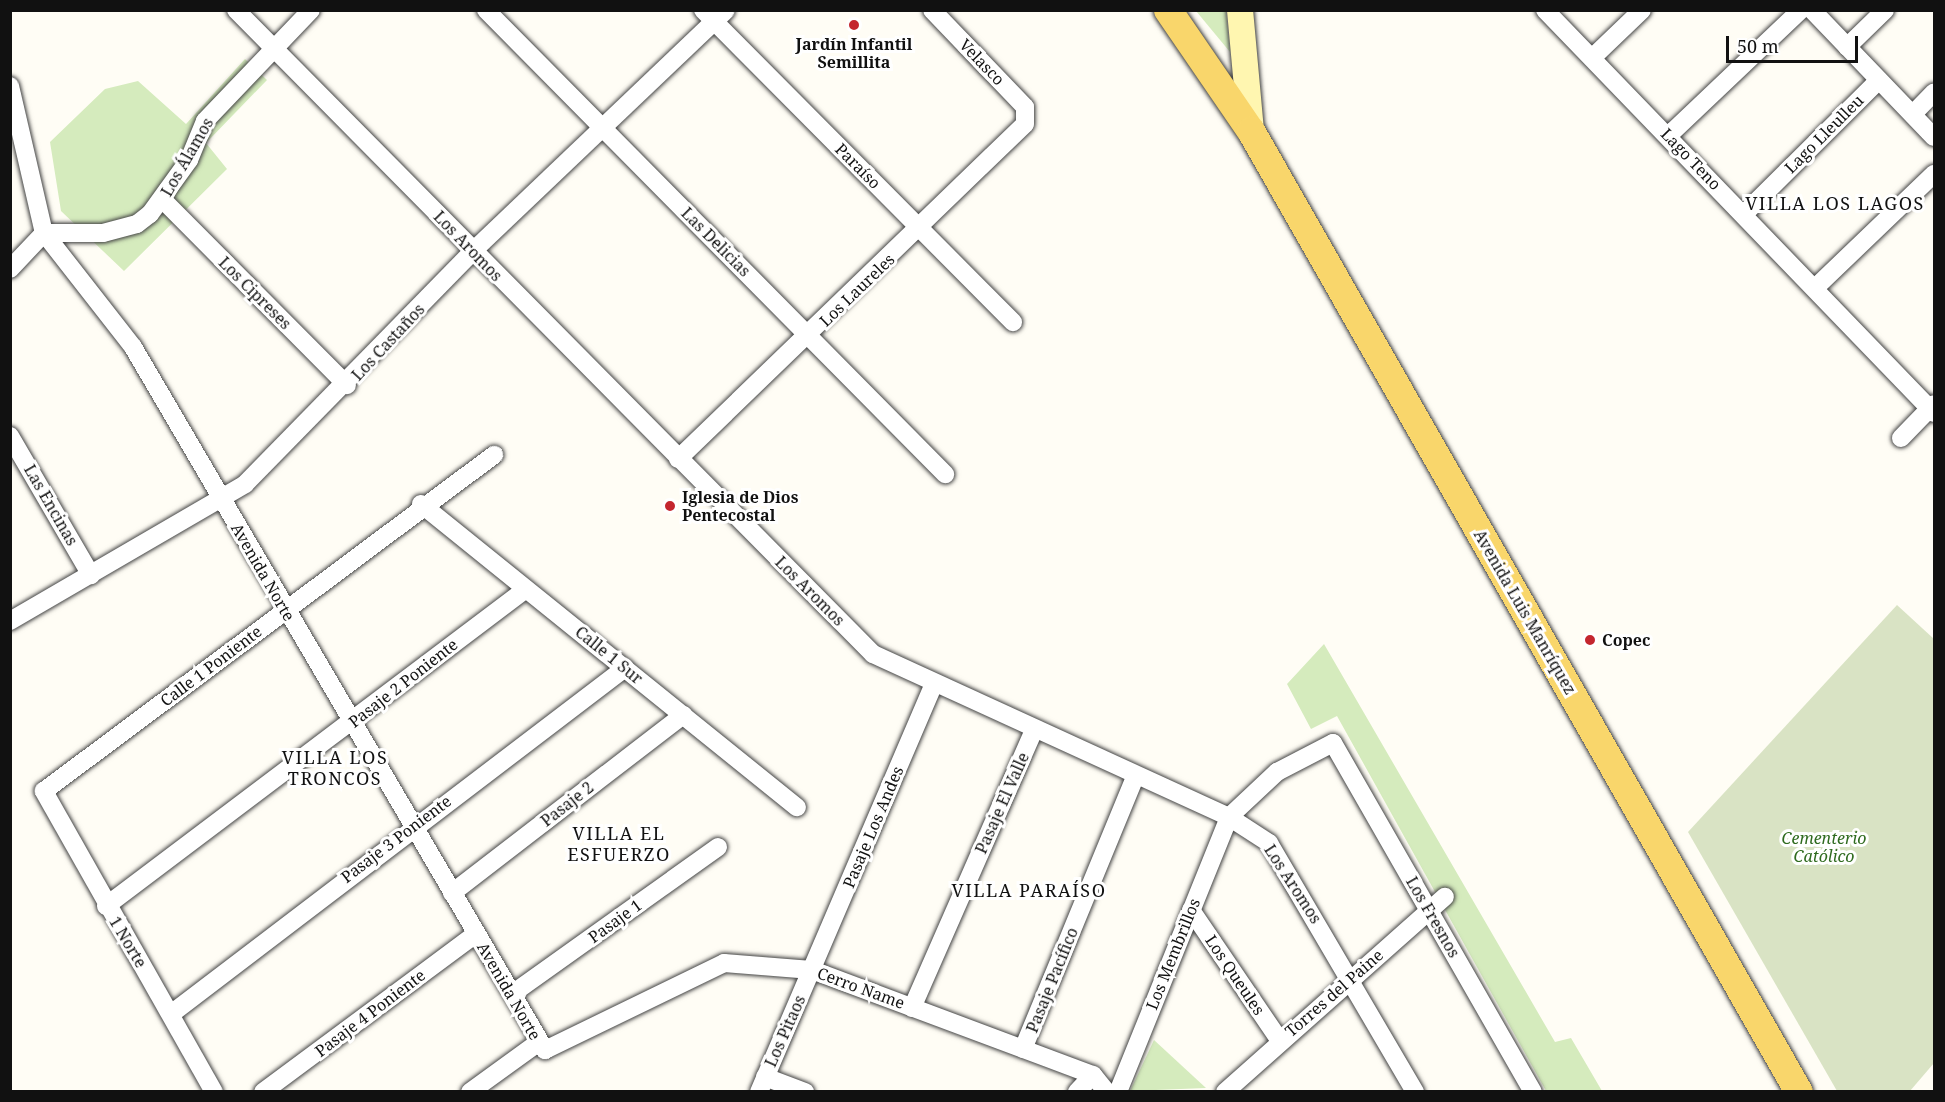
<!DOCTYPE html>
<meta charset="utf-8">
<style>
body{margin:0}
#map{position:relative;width:1945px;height:1102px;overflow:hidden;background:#fffdf5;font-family:"Noto Serif",serif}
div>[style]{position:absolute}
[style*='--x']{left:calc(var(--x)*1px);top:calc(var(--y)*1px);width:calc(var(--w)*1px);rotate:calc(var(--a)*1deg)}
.green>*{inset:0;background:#d5ebbd}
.cemetery>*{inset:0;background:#d9e3c4}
.roads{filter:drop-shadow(0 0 2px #444) drop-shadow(0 0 2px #444)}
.street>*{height:18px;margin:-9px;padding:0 9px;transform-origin:9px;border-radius:9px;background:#fff}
.secondary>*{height:26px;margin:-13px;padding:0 13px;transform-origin:13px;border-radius:13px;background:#fff6b0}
.primary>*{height:28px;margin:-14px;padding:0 14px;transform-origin:14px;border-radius:14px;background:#f9d66b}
.dots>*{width:16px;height:16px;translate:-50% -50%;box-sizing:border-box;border:3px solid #fff;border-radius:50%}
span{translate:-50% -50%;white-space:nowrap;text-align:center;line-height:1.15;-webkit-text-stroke:6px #fff;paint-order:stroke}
.poi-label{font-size:16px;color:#111;font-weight:700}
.left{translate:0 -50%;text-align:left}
.street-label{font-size:16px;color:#111}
.park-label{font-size:16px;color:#2f6b1f;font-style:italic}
.neighbourhood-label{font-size:18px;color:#111;letter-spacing:1.5px}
.frame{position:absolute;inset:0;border:12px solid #111;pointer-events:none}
.scale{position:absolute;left:1726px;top:36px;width:132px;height:27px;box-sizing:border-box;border:3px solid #111;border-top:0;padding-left:8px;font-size:18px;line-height:21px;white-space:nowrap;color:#111;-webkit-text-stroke:4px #fff;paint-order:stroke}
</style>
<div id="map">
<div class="green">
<i style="clip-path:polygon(1196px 11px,1226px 11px,1230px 52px)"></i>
<i style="clip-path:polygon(245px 59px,267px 80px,206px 143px,227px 169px,124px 271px,61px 211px,50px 142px,105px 89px,138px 81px,186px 124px)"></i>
<i style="clip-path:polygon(1324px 644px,1555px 1042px,1571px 1038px,1602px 1091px,1546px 1091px,1337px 716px,1311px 729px,1287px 684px)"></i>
<i style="clip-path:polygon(1154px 1040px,1206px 1088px,1130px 1091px)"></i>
</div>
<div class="cemetery">
<i style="clip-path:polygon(1897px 605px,1934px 639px,1934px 1063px,1910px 1091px,1837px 1091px,1688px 832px)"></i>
</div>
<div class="roads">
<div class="street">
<i style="--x:236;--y:10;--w:906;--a:45.31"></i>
<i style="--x:873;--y:654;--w:392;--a:24.6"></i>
<i style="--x:1229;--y:817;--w:48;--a:33"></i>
<i style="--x:1269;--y:843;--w:289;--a:59.6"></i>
<i style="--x:486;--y:10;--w:653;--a:45.31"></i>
<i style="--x:703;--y:10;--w:440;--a:45.2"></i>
<i style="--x:1545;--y:10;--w:560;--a:46.01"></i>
<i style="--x:1812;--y:10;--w:176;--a:46.2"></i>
<i style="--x:1847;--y:47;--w:53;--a:-44.2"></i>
<i style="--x:1592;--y:58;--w:69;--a:-43.8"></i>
<i style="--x:10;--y:86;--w:151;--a:77"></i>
<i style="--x:44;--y:233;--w:145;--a:52"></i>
<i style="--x:133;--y:347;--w:815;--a:59.63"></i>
<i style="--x:545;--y:1050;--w:199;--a:-25.9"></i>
<i style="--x:724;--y:963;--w:88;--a:4.5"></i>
<i style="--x:812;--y:970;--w:300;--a:20.5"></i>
<i style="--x:1093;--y:1075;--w:22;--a:51"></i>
<i style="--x:1913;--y:114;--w:30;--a:-46"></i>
<i style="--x:1668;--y:136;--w:183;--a:-43.5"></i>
<i style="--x:163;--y:200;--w:261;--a:45.2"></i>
<i style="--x:1744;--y:214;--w:190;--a:-44.8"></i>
<i style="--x:10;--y:269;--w:50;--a:-46.6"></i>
<i style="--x:44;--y:233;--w:59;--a:0"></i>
<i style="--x:103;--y:233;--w:35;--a:-15"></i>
<i style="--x:137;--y:224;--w:16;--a:-38"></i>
<i style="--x:150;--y:214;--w:67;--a:-54.2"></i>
<i style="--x:189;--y:160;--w:42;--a:-67.7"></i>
<i style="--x:205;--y:121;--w:153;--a:-46.3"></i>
<i style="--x:1815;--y:288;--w:165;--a:-43.8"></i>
<i style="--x:10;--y:436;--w:161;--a:59.8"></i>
<i style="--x:1901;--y:438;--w:47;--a:-45.9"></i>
<i style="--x:678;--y:459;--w:482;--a:-44"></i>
<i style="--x:1025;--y:124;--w:17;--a:-90"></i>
<i style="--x:1025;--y:107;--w:134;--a:-133.8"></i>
<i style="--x:421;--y:504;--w:483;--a:38.9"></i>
<i style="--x:10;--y:621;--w:272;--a:-30.2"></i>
<i style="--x:245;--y:484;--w:326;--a:-45.6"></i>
<i style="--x:473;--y:251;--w:349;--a:-43.6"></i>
<i style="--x:452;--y:893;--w:292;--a:-37.6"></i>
<i style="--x:106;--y:906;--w:526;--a:-37.04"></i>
<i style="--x:1191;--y:910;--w:158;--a:55.8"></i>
<i style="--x:512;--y:994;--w:253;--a:-35.5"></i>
<i style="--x:912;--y:1008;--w:304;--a:-66.3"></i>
<i style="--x:171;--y:1014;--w:571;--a:-37.31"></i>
<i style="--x:1023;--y:1049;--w:294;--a:-67.6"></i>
<i style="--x:765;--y:1077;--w:43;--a:20.6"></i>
<i style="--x:214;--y:1092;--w:346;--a:-119.5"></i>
<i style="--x:44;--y:791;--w:562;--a:-36.75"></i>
<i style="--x:263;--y:1092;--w:265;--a:-36.6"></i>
<i style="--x:470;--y:1092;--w:85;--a:-35.9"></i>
<i style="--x:759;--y:1092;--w:444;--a:-66.8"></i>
<i style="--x:1077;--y:1092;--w:23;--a:-47"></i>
<i style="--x:1118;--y:1092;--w:297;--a:-68"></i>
<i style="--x:1229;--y:817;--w:66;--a:-43.2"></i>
<i style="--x:1277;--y:772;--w:63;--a:-27.4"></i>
<i style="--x:1333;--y:743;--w:402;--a:60.2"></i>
<i style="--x:1225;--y:1092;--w:294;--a:-41.6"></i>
</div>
<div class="secondary">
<i style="--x:1240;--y:10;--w:121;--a:84.8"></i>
</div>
<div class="primary">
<i style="--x:1168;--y:10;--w:147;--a:55.6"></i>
<i style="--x:1251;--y:131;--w:1106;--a:60.31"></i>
</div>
</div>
<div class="dots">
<i style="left:854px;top:25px;background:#c4262e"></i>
<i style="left:670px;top:506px;background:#c4262e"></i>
<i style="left:1590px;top:640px;background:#c4262e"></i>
</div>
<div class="poi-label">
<span style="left:854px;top:53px">Jardín Infantil<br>Semillita</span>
<span class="left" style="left:682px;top:506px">Iglesia de Dios<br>Pentecostal</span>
<span class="left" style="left:1602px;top:640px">Copec</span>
</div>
<div class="street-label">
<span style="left:982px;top:62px;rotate:46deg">Velasco</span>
<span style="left:1824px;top:134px;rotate:-45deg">Lago Lleulleu</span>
<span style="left:187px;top:157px;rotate:-60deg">Los Álamos</span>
<span style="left:1691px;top:159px;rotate:46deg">Lago Teno</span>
<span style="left:858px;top:166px;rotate:45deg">Paraíso</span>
<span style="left:716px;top:242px;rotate:45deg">Las Delicias</span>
<span style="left:468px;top:246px;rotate:46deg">Los Aromos</span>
<span style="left:857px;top:290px;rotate:-44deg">Los Laureles</span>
<span style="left:255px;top:293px;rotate:45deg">Los Cipreses</span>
<span style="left:388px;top:342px;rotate:-47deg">Los Castaños</span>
<span style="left:51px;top:505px;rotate:60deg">Las Encinas</span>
<span style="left:263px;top:572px;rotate:60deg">Avenida Norte</span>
<span style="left:810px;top:591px;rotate:45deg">Los Aromos</span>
<span style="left:1525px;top:612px;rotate:60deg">Avenida Luis Manríquez</span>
<span style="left:609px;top:655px;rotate:39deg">Calle 1 Sur</span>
<span style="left:211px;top:666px;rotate:-37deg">Calle 1 Poniente</span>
<span style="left:403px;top:683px;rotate:-38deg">Pasaje 2 Poniente</span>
<span style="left:1002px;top:803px;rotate:-66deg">Pasaje El Valle</span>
<span style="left:567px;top:804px;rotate:-38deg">Pasaje 2</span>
<span style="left:873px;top:827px;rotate:-67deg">Pasaje Los Andes</span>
<span style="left:396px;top:839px;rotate:-37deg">Pasaje 3 Poniente</span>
<span style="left:1293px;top:884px;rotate:57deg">Los Aromos</span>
<span style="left:1433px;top:917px;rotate:60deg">Los Fresnos</span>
<span style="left:615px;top:921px;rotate:-36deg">Pasaje 1</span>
<span style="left:128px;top:942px;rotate:59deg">1 Norte</span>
<span style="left:1173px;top:954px;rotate:-68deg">Los Membrillos</span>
<span style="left:1235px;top:975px;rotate:56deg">Los Queules</span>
<span style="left:1052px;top:980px;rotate:-68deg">Pasaje Pacífico</span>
<span style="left:861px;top:988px;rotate:20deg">Cerro Name</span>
<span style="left:509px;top:991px;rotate:60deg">Avenida Norte</span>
<span style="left:1334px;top:993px;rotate:-41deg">Torres del Paine</span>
<span style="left:370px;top:1013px;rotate:-37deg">Pasaje 4 Poniente</span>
<span style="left:785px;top:1031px;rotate:-66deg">Los Pitaos</span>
</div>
<div class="park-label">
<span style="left:1824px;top:847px">Cementerio<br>Católico</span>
</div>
<div class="neighbourhood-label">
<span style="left:1835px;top:203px">VILLA LOS LAGOS</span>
<span style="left:335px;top:768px">VILLA LOS<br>TRONCOS</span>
<span style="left:619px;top:844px">VILLA EL<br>ESFUERZO</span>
<span style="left:1029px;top:890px">VILLA PARAÍSO</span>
</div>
<div class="frame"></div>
<div class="scale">50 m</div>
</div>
